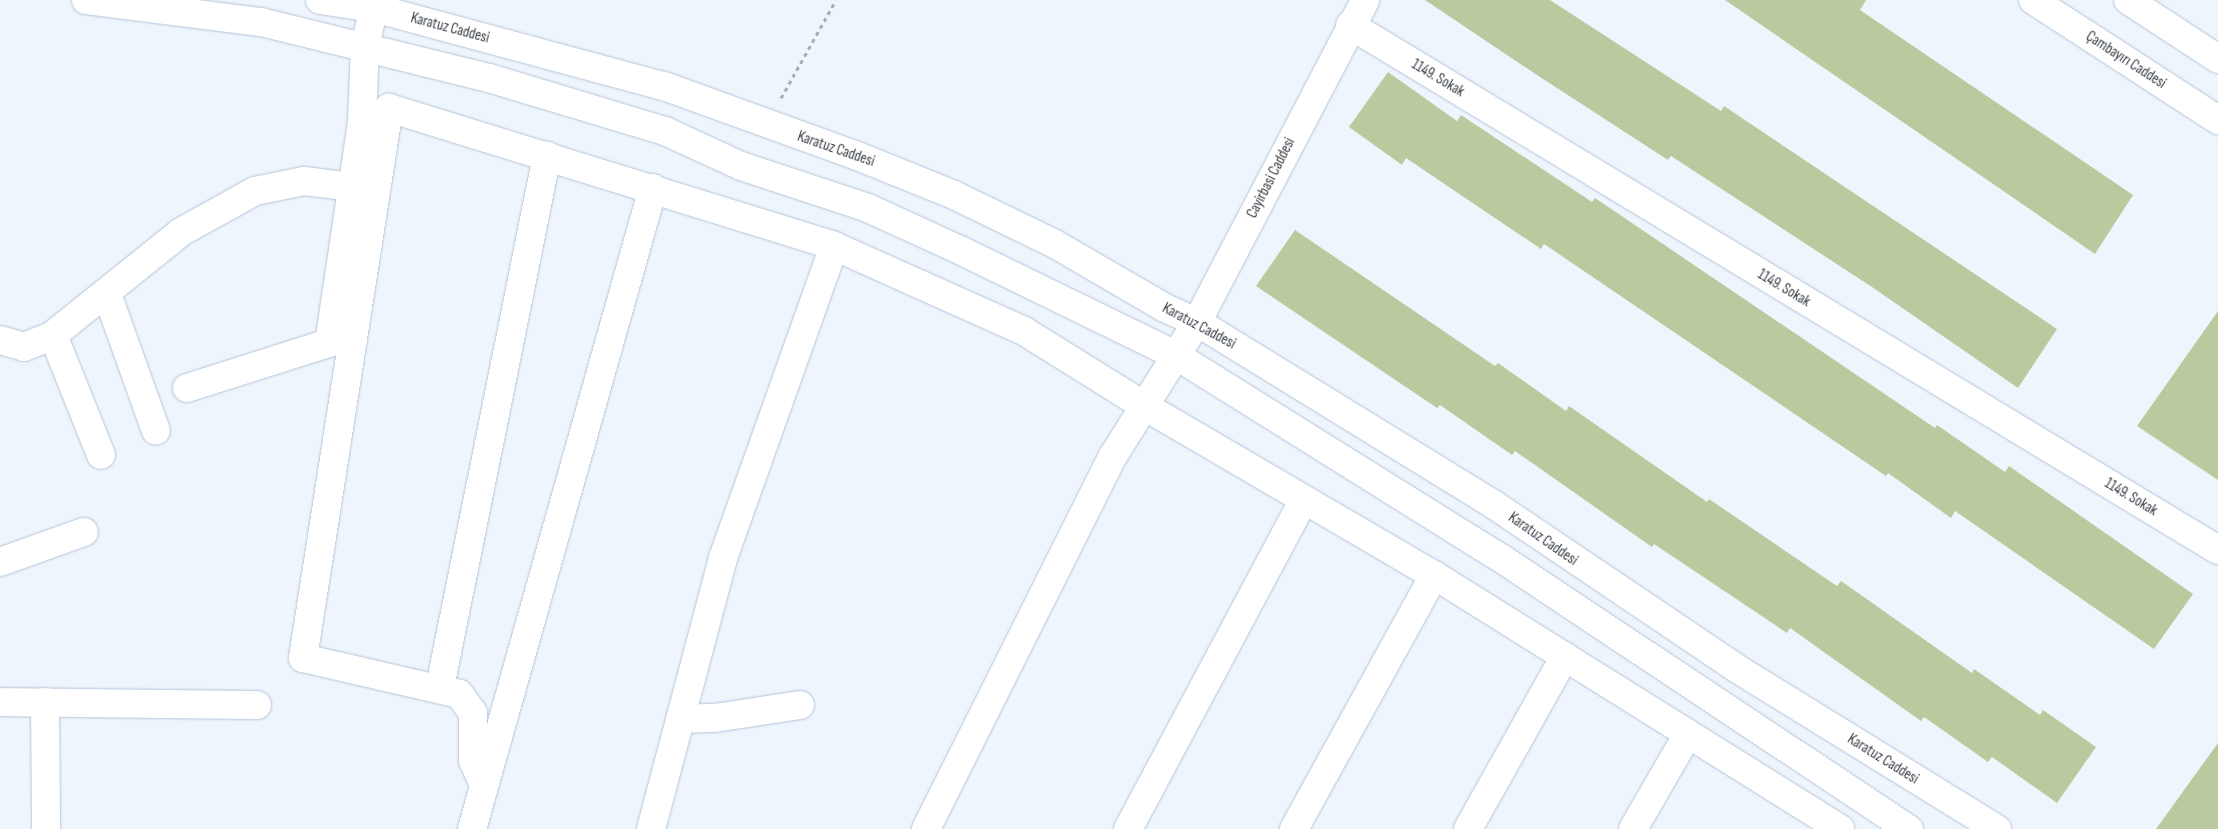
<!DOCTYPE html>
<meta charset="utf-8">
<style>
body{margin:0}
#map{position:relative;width:2218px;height:829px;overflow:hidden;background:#eef5fd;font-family:"Sofia Sans Condensed",sans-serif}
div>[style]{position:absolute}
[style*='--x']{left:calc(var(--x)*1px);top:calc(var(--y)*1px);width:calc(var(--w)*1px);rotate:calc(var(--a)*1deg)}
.building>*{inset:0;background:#bbca9e}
.path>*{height:3px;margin-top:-1.5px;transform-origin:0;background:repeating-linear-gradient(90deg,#a7aeb6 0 4px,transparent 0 8px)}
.roads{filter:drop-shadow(0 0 1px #b5c5d8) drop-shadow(0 0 1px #b5c5d8)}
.minor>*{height:28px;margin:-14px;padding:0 14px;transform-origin:14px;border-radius:14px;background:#fff}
.major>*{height:28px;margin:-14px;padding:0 14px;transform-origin:14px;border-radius:14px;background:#fff}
span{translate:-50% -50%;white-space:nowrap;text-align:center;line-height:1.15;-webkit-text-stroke:4px #fff;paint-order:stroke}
.street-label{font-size:15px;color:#363c44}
</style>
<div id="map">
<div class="building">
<i style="clip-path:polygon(1425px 0,1550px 0,1721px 111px,1724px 106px,2057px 329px,2018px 388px,1872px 287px,1671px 156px,1668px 160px,1540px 77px)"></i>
<i style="clip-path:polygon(1725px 0,1866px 0,1860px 10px,2133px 195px,2095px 254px)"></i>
<i style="clip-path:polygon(1388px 72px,1457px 121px,1461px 115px,1592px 202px,1595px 198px,1935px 428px,1937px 425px,2005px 472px,2009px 466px,2193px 594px,2154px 649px,1955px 511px,1951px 518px,1888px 473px,1886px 476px,1544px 244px,1541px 249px,1406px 158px,1402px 165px,1349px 127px)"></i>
<i style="clip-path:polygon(1295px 230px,1495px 366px,1498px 363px,1566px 411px,1569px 406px,1707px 502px,1709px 499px,1837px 586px,1841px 581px,1972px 673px,1974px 669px,2040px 715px,2043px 710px,2096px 747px,2057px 803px,1992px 757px,1988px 762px,1924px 717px,1921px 721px,1790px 628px,1787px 633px,1654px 544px,1652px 547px,1515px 451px,1512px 455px,1440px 405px,1437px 408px,1256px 286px)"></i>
<i style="clip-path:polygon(2218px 311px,2218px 480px,2137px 426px)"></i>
<i style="clip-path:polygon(2218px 743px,2218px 829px,2156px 829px)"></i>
</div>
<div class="path">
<i style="--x:781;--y:98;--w:112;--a:-60.7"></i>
</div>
<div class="roads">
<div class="minor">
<i style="--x:86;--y:0;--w:176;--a:7.2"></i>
<i style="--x:261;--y:22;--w:235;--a:13.8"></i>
<i style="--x:489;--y:78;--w:184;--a:16.8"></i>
<i style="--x:665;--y:131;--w:84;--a:24.7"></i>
<i style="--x:741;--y:166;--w:134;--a:18.3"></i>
<i style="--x:868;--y:208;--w:103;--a:24.6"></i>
<i style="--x:962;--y:251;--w:239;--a:26"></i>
<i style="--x:1177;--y:356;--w:376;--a:32"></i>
<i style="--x:1496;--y:555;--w:496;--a:33.6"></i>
<i style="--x:320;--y:0;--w:55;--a:8.4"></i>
<i style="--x:374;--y:8;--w:300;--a:15.1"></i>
<i style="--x:664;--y:86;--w:203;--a:19.9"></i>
<i style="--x:855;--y:155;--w:107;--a:22"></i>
<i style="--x:954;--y:195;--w:112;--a:25.9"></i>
<i style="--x:1055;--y:244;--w:127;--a:30.2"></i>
<i style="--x:1165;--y:308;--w:35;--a:24"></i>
<i style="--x:1197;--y:322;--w:347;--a:31.6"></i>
<i style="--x:1493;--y:504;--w:293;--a:34"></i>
<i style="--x:1736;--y:668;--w:307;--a:31.7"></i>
<i style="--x:1350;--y:25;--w:1014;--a:31.17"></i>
<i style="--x:107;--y:294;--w:145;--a:70.3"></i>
<i style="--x:53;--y:335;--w:129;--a:68.2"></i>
<i style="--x:0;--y:340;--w:25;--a:16"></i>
<i style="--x:24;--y:347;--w:31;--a:-22"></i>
<i style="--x:53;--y:335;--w:164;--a:-38.8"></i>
<i style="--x:181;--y:232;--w:85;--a:-29"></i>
<i style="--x:255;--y:191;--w:50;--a:-11.5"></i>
<i style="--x:304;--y:181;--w:48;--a:7.1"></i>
<i style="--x:187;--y:388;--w:149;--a:-17.6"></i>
<i style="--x:329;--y:343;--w:224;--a:-81.5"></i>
<i style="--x:362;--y:121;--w:75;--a:-87.7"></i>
<i style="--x:365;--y:46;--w:39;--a:-77"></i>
<i style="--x:0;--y:562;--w:89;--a:-19.7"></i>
<i style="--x:440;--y:687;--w:542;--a:-78.61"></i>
<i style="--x:0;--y:702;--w:257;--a:0.7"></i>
<i style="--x:45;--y:702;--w:127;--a:89.5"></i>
<i style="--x:680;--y:719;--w:35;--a:-2"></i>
<i style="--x:715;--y:718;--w:86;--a:-8.7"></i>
<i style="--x:484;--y:785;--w:27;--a:-114"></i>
<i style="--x:473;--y:760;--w:47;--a:-90"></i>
<i style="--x:473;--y:713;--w:24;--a:-126"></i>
<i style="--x:459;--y:694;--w:160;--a:-167"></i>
<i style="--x:303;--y:658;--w:557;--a:-81.11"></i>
<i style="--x:389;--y:108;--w:466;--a:17.2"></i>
<i style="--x:834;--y:246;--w:208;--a:24.1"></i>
<i style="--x:1024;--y:331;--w:144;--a:31.9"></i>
<i style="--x:1146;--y:407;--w:333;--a:30.3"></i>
<i style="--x:1434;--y:575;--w:479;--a:32"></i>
<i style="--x:472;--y:829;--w:666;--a:-74.23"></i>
<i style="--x:651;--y:829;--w:280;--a:-75.1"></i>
<i style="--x:723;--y:558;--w:331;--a:-70.4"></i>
<i style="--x:926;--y:829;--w:417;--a:-63.4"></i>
<i style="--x:1113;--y:456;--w:158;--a:-57.9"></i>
<i style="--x:1197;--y:322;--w:363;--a:-62.4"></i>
<i style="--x:1128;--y:829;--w:373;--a:-61.9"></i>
<i style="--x:1294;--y:829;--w:290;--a:-61.1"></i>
<i style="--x:1468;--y:829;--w:198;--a:-60.7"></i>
<i style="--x:1633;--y:829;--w:108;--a:-59.9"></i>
</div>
<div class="major">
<i style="--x:2033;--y:0;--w:221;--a:33"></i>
<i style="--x:2128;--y:0;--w:108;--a:33.2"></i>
</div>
</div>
<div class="street-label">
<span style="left:450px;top:28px;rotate:15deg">Karatuz Caddesi</span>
<span style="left:2126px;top:60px;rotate:33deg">Çambayırı Caddesi</span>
<span style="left:1438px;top:78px;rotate:31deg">1149. Sokak</span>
<span style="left:836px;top:149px;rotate:19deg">Karatuz Caddesi</span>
<span style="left:1271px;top:178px;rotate:-63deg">Cayirbasi Caddesi</span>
<span style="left:1784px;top:288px;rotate:31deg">1149. Sokak</span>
<span style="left:1199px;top:326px;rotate:28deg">Karatuz Caddesi</span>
<span style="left:2131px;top:497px;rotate:31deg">1149. Sokak</span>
<span style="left:1543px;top:539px;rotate:35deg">Karatuz Caddesi</span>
<span style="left:1883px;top:759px;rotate:32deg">Karatuz Caddesi</span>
</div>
</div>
